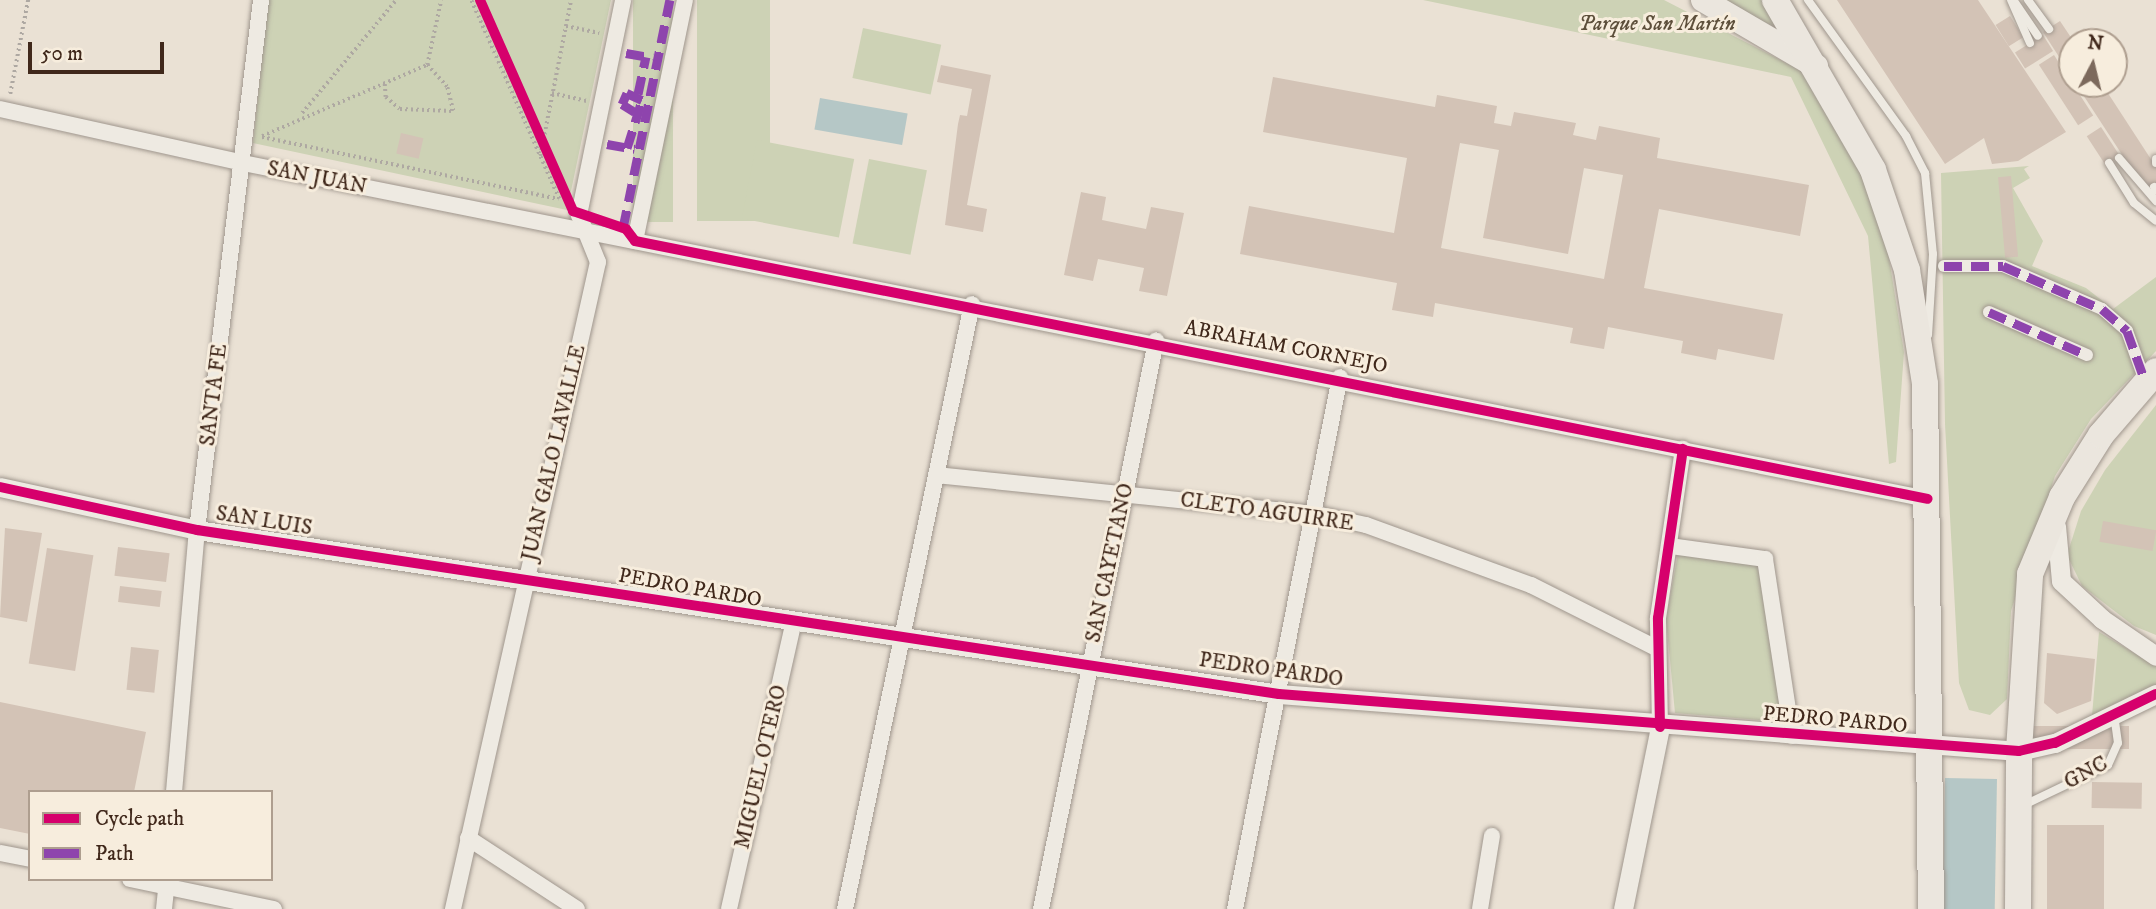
<!DOCTYPE html>
<meta charset="utf-8">
<style>
body{margin:0}
#map{position:relative;width:2156px;height:909px;overflow:hidden;background:#eae1d4;font-family:"IM FELL DW Pica",serif}
div>[style]{position:absolute}
[style*='--x']{left:calc(var(--x)*1px);top:calc(var(--y)*1px);width:calc(var(--w)*1px);rotate:calc(var(--a)*1deg)}
.green>*{inset:0;background:#cdd2b5;transform-origin:0 0}
.water>*{inset:0;background:#b5c7c6;transform-origin:0 0}
.building>*{inset:0;background:#d3c3b6;transform-origin:0 0}
.path>*{height:3.5px;margin-top:-1.75px;transform-origin:0;background:repeating-linear-gradient(90deg,#aea8a2 0 2px,transparent 0 5.5px)}
.roads{filter:drop-shadow(0 0 2px #9f968d) drop-shadow(0 0 2px #9f968d)}
.service>*{height:8px;margin:-4px;padding:0 4px;transform-origin:4px;border-radius:4px;background:#eeeae2}
.pedestrian>*{height:12px;margin:-6px;padding:0 6px;transform-origin:6px;border-radius:6px;background:#eeeae2}
.minor>*{height:16px;margin:-8px;padding:0 8px;transform-origin:8px;border-radius:8px;background:#eeeae2}
.tertiary>*{height:19px;margin:-9.5px;padding:0 9.5px;transform-origin:9.5px;border-radius:9.5px;background:#eeeae2}
.primary>*{height:24px;margin:-12px;padding:0 12px;transform-origin:12px;border-radius:12px;background:#ebe6de}
.trunk>*{height:26px;margin:-13px;padding:0 13px;transform-origin:13px;border-radius:13px;background:#ebe6de}
.quiet>*{height:9px;margin-top:-4.5px;transform-origin:0;background:repeating-linear-gradient(90deg,#8e44ad 0 18px,transparent 0 27px)}
.cycleway>*{height:10px;margin:-5px;padding:0 5px;transform-origin:5px;border-radius:5px;background:#d6006c}
span{translate:-50% -50%;white-space:nowrap;text-align:center;line-height:1.15;-webkit-text-stroke:6px #f7eddd;paint-order:stroke}
.park-label{font-size:21px;color:#5d4f3b;font-style:italic}
.street-label{font-size:21px;color:#40281b}
.legend{position:absolute;left:28px;top:790px;width:245px;height:91px;box-sizing:border-box;background:#f7eddd;border:2px solid #ae9e8f;margin:0;padding:9px 12px;list-style:none;font-size:21px;color:#40281b}
.legend li{display:flex;align-items:center;gap:14px;height:35px}
.legend b{width:35px;border:2px solid #ae9e8f}
.north{position:absolute;left:2058px;top:28px;width:70px;height:70px;box-sizing:border-box;background:#f7eddd;border:2px solid #ae9e8f;border-radius:50%;rotate:7deg;font-size:19px;font-weight:700;line-height:28px;text-align:center;color:#40281b}
.north::after{content:'';display:block;margin:auto;width:24px;height:32px;background:#7c695c;clip-path:polygon(50% 0,100% 100%,50% 72%,0 100%)}
.scale{position:absolute;left:28px;top:42px;width:136px;height:32px;box-sizing:border-box;border:4px solid #40281b;border-top:0;padding-left:9px;font-size:21px;line-height:24px;white-space:nowrap;color:#40281b;-webkit-text-stroke:5px #f7eddd;paint-order:stroke}
</style>
<div id="map">
<div class="green">
<i style="clip-path:polygon(268px 0,611px 0,567px 210px,253px 143px)"></i>
<i style="left:633px;top:0;width:40px;height:222px"></i>
<i style="left:697px;top:0;width:73px;height:221px"></i>
<i style="clip-path:polygon(1423px 0,1664px 0,1800px 70px,1861px 169px,1886px 239px,1904px 352px,1896px 462px,1889px 464px,1868px 236px,1791px 77px)"></i>
<i style="clip-path:polygon(1721px 0,1762px 0,1782px 31px)"></i>
<i style="left:863px;top:28px;width:80px;height:51px;rotate:12deg"></i>
<i style="left:757px;top:140px;width:99px;height:80px;rotate:11deg"></i>
<i style="left:869px;top:159px;width:59px;height:86px;rotate:11deg"></i>
<i style="clip-path:polygon(2029px 166px,2024px 169px,2030px 178px,2013px 188px,2043px 241px,2032px 266px,2086px 288px,2113px 309px,2156px 277px,2156px 351px,2091px 419px,2055px 476px,2011px 611px,2007px 699px,1990px 715px,1969px 710px,1959px 683px,1945px 424px,1941px 173px)"></i>
<i style="clip-path:polygon(2156px 405px,2156px 635px,2134px 626px,2082px 586px,2067px 555px,2081px 511px,2105px 470px)"></i>
<i style="clip-path:polygon(1678px 554px,1760px 565px,1782px 722px,1675px 713px,1666px 618px)"></i>
<i style="clip-path:polygon(2099px 632px,2156px 666px,2156px 686px,2092px 716px)"></i>
</div>
<div class="water">
<i style="left:820px;top:98px;width:89px;height:32px;rotate:10deg"></i>
<i style="left:1945px;top:778px;width:52px;height:131px;rotate:1deg"></i>
</div>
<div class="building">
<i style="clip-path:polygon(1837px 0,1978px 0,2066px 132px,2018px 161px,1992px 164px,1984px 138px,1945px 164px)"></i>
<i style="left:2010px;top:16px;width:25px;height:17px;rotate:58deg"></i>
<i style="clip-path:polygon(2060px 21px,2074px 42px,2072px 77px,2043px 32px)"></i>
<i style="left:2043px;top:35px;width:19px;height:33px;rotate:58deg"></i>
<i style="left:2054px;top:55px;width:72px;height:18px;rotate:57deg"></i>
<i style="clip-path:polygon(941px 65px,991px 75px,967px 205px,987px 209px,983px 232px,945px 225px,958px 124px,960px 115px,967px 116px,972px 89px,937px 82px)"></i>
<i style="clip-path:polygon(evenodd,1273px 77px,1435px 107px,1437px 95px,1497px 106px,1494px 123px,1511px 126px,1514px 112px,1576px 123px,1573px 135px,1596px 140px,1599px 126px,1660px 138px,1657px 158px,1809px 185px,1800px 236px,1659px 209px,1644px 288px,1783px 314px,1774px 360px,1718px 349px,1716px 360px,1681px 353px,1683px 341px,1608px 327px,1604px 349px,1570px 343px,1573px 328px,1435px 303px,1433px 317px,1392px 310px,1397px 283px,1240px 254px,1249px 206px,1394px 233px,1407px 158px,1263px 132px,1273px 77px,1460px 143px,1499px 150px,1483px 238px,1568px 254px,1584px 168px,1623px 175px,1604px 279px,1441px 248px,1460px 143px)"></i>
<i style="clip-path:polygon(2076px 84px,2102px 84px,2156px 167px,2156px 187px,2147px 193px)"></i>
<i style="left:2101px;top:127px;width:35px;height:17px;rotate:57deg"></i>
<i style="left:401px;top:133px;width:23px;height:21px;rotate:13deg"></i>
<i style="left:2011px;top:176px;width:81px;height:13px;rotate:85deg"></i>
<i style="clip-path:polygon(1081px 192px,1106px 197px,1102px 220px,1146px 229px,1151px 207px,1184px 213px,1167px 296px,1139px 291px,1144px 268px,1098px 259px,1093px 281px,1064px 275px)"></i>
<i style="left:2103px;top:521px;width:54px;height:21px;rotate:10deg"></i>
<i style="clip-path:polygon(5px 528px,42px 533px,27px 622px,0 617px)"></i>
<i style="left:118px;top:547px;width:52px;height:29px;rotate:7deg"></i>
<i style="left:47px;top:548px;width:47px;height:117px;rotate:9deg"></i>
<i style="left:120px;top:586px;width:42px;height:16px;rotate:7deg"></i>
<i style="left:131px;top:647px;width:28px;height:43px;rotate:6deg"></i>
<i style="clip-path:polygon(2047px 653px,2095px 659px,2091px 701px,2057px 714px,2044px 703px)"></i>
<i style="clip-path:polygon(0 702px,146px 732px,134px 792px,30px 792px,30px 834px,0 828px)"></i>
<i style="left:2129px;top:726px;width:23px;height:96px;rotate:90deg"></i>
<i style="left:2092px;top:782px;width:50px;height:26px;rotate:1deg"></i>
<i style="left:2104px;top:825px;width:84px;height:57px;rotate:90deg"></i>
</div>
<div class="path">
<i style="--x:566;--y:26;--w:34;--a:12"></i>
<i style="--x:385;--y:84;--w:13;--a:86"></i>
<i style="--x:386;--y:97;--w:18;--a:41"></i>
<i style="--x:400;--y:109;--w:53;--a:2.2"></i>
<i style="--x:453;--y:111;--w:25;--a:-104"></i>
<i style="--x:447;--y:87;--w:30;--a:-132"></i>
<i style="--x:552;--y:93;--w:37;--a:13"></i>
<i style="--x:10;--y:94;--w:96;--a:-79.2"></i>
<i style="--x:302;--y:113;--w:147;--a:-50.2"></i>
<i style="--x:262;--y:136;--w:180;--a:-23.3"></i>
<i style="--x:427;--y:65;--w:66;--a:-77.8"></i>
<i style="--x:262;--y:137;--w:303;--a:11.8"></i>
<i style="--x:559;--y:199;--w:218;--a:-113.9"></i>
<i style="--x:540;--y:156;--w:159;--a:-78.8"></i>
</div>
<div class="roads">
<div class="service">
<i style="--x:1808;--y:0;--w:168;--a:54.2"></i>
<i style="--x:1906;--y:136;--w:42;--a:62.8"></i>
<i style="--x:1925;--y:173;--w:81;--a:84.4"></i>
<i style="--x:1933;--y:254;--w:81;--a:93.5"></i>
<i style="--x:2011;--y:0;--w:47;--a:66.2"></i>
<i style="--x:2028;--y:0;--w:36;--a:54"></i>
<i style="--x:2014;--y:1;--w:42;--a:55.6"></i>
<i style="--x:2119;--y:158;--w:57;--a:49.3"></i>
<i style="--x:2156;--y:159;--w:4;--a:90"></i>
<i style="--x:2109;--y:163;--w:47;--a:58"></i>
<i style="--x:2134;--y:203;--w:28;--a:39"></i>
<i style="--x:2154;--y:187;--w:4;--a:63"></i>
<i style="--x:2024;--y:805;--w:93;--a:-25.5"></i>
<i style="--x:2108;--y:765;--w:24;--a:-66"></i>
<i style="--x:2118;--y:743;--w:28;--a:-98"></i>
</div>
<div class="pedestrian">
<i style="--x:1944;--y:266;--w:59;--a:0"></i>
<i style="--x:2003;--y:266;--w:108;--a:23.5"></i>
<i style="--x:2102;--y:309;--w:33;--a:41"></i>
<i style="--x:2127;--y:331;--w:53;--a:70.2"></i>
<i style="--x:1989;--y:312;--w:107;--a:23.7"></i>
</div>
<div class="minor">
<i style="--x:0;--y:109;--w:249;--a:12.5"></i>
<i style="--x:243;--y:163;--w:1718;--a:11.28"></i>
<i style="--x:635;--y:241;--w:246;--a:-78.3"></i>
<i style="--x:936;--y:475;--w:382;--a:5.9"></i>
<i style="--x:1316;--y:514;--w:51;--a:12.4"></i>
<i style="--x:1366;--y:525;--w:176;--a:20"></i>
<i style="--x:1531;--y:585;--w:142;--a:26.7"></i>
<i style="--x:1670;--y:546;--w:96;--a:7.8"></i>
<i style="--x:1765;--y:559;--w:179;--a:81.3"></i>
<i style="--x:1660;--y:727;--w:109;--a:-91.1"></i>
<i style="--x:1658;--y:618;--w:171;--a:-81.6"></i>
<i style="--x:174;--y:792;--w:263;--a:-85"></i>
<i style="--x:197;--y:530;--w:534;--a:-83.11"></i>
<i style="--x:468;--y:838;--w:130;--a:33.1"></i>
<i style="--x:0;--y:853;--w:31;--a:11"></i>
<i style="--x:130;--y:879;--w:147;--a:11.8"></i>
<i style="--x:164;--y:909;--w:30;--a:-84"></i>
<i style="--x:453;--y:909;--w:663;--a:-77.37"></i>
<i style="--x:598;--y:262;--w:51;--a:-112"></i>
<i style="--x:579;--y:215;--w:219;--a:-78.4"></i>
<i style="--x:729;--y:909;--w:291;--a:-77.3"></i>
<i style="--x:845;--y:909;--w:618;--a:-78.14"></i>
<i style="--x:1041;--y:909;--w:580;--a:-78.55"></i>
<i style="--x:1235;--y:909;--w:542;--a:-78.84"></i>
<i style="--x:1480;--y:909;--w:74;--a:-80.7"></i>
</div>
<div class="tertiary">
<i style="--x:0;--y:487;--w:202;--a:12.3"></i>
<i style="--x:197;--y:530;--w:1094;--a:8.62"></i>
<i style="--x:1279;--y:694;--w:742;--a:4.4"></i>
<i style="--x:2019;--y:751;--w:37;--a:-13"></i>
<i style="--x:2055;--y:743;--w:112;--a:-25.9"></i>
<i style="--x:2056;--y:526;--w:55;--a:84.8"></i>
<i style="--x:2061;--y:581;--w:56;--a:42.8"></i>
<i style="--x:2102;--y:619;--w:65;--a:34.4"></i>
<i style="--x:1623;--y:909;--w:186;--a:-78.5"></i>
</div>
<div class="primary">
<i style="--x:1703;--y:0;--w:131;--a:30.3"></i>
</div>
<div class="trunk">
<i style="--x:1775;--y:0;--w:196;--a:60"></i>
<i style="--x:1873;--y:170;--w:106;--a:71.2"></i>
<i style="--x:1907;--y:270;--w:115;--a:81"></i>
<i style="--x:1925;--y:384;--w:525;--a:89.35"></i>
<i style="--x:2018;--y:909;--w:158;--a:-89.6"></i>
<i style="--x:2019;--y:751;--w:177;--a:-86.4"></i>
<i style="--x:2030;--y:574;--w:83;--a:-67.4"></i>
<i style="--x:2062;--y:497;--w:73;--a:-57.8"></i>
<i style="--x:2101;--y:435;--w:84;--a:-49.3"></i>
</div>
</div>
<div class="quiet">
<i style="--x:626;--y:53;--w:27;--a:10"></i>
<i style="--x:638;--y:94;--w:38;--a:-78"></i>
<i style="--x:607;--y:144;--w:28;--a:10"></i>
<i style="--x:627;--y:148;--w:50;--a:-72.6"></i>
<i style="--x:642;--y:100;--w:17;--a:-155"></i>
<i style="--x:627;--y:93;--w:12;--a:114"></i>
<i style="--x:622;--y:104;--w:15;--a:32"></i>
<i style="--x:623;--y:228;--w:233;--a:-78.4"></i>
<i style="--x:1944;--y:266;--w:59;--a:0"></i>
<i style="--x:2003;--y:266;--w:108;--a:23.5"></i>
<i style="--x:2102;--y:309;--w:33;--a:41"></i>
<i style="--x:2127;--y:331;--w:53;--a:70.2"></i>
<i style="--x:1989;--y:312;--w:107;--a:23.7"></i>
</div>
<div class="cycleway">
<i style="--x:480;--y:0;--w:231;--a:66.2"></i>
<i style="--x:573;--y:211;--w:56;--a:18.8"></i>
<i style="--x:626;--y:229;--w:15;--a:53"></i>
<i style="--x:635;--y:241;--w:1318;--a:11.28"></i>
<i style="--x:0;--y:487;--w:202;--a:12.3"></i>
<i style="--x:197;--y:530;--w:1094;--a:8.62"></i>
<i style="--x:1279;--y:694;--w:742;--a:4.4"></i>
<i style="--x:2019;--y:751;--w:37;--a:-13"></i>
<i style="--x:2055;--y:743;--w:112;--a:-25.9"></i>
<i style="--x:1660;--y:727;--w:109;--a:-91.1"></i>
<i style="--x:1658;--y:618;--w:171;--a:-81.6"></i>
</div>
<div class="park-label">
<span style="left:1657px;top:24px">Parque San Martín</span>
</div>
<div class="street-label">
<span style="left:317px;top:178px;rotate:11deg">SAN JUAN</span>
<span style="left:1286px;top:347px;rotate:11deg">ABRAHAM CORNEJO</span>
<span style="left:214px;top:395px;rotate:-83deg">SANTA FE</span>
<span style="left:554px;top:453px;rotate:-77deg">JUAN GALO LAVALLE</span>
<span style="left:1267px;top:512px;rotate:8deg">CLETO AGUIRRE</span>
<span style="left:264px;top:521px;rotate:9deg">SAN LUIS</span>
<span style="left:1110px;top:563px;rotate:-78deg">SAN CAYETANO</span>
<span style="left:690px;top:588px;rotate:10deg">PEDRO PARDO</span>
<span style="left:1271px;top:670px;rotate:8deg">PEDRO PARDO</span>
<span style="left:1835px;top:720px;rotate:5deg">PEDRO PARDO</span>
<span style="left:761px;top:767px;rotate:-77deg">MIGUEL OTERO</span>
<span style="left:2086px;top:773px;rotate:-28deg">GNC</span>
</div>
<ul class="legend">
<li><b style="height:9px;background:#d6006c"></b>Cycle path</li>
<li><b style="height:9px;background:#8e44ad"></b>Path</li>
</ul>
<div class="north">N</div>
<div class="scale">50 m</div>
</div>
